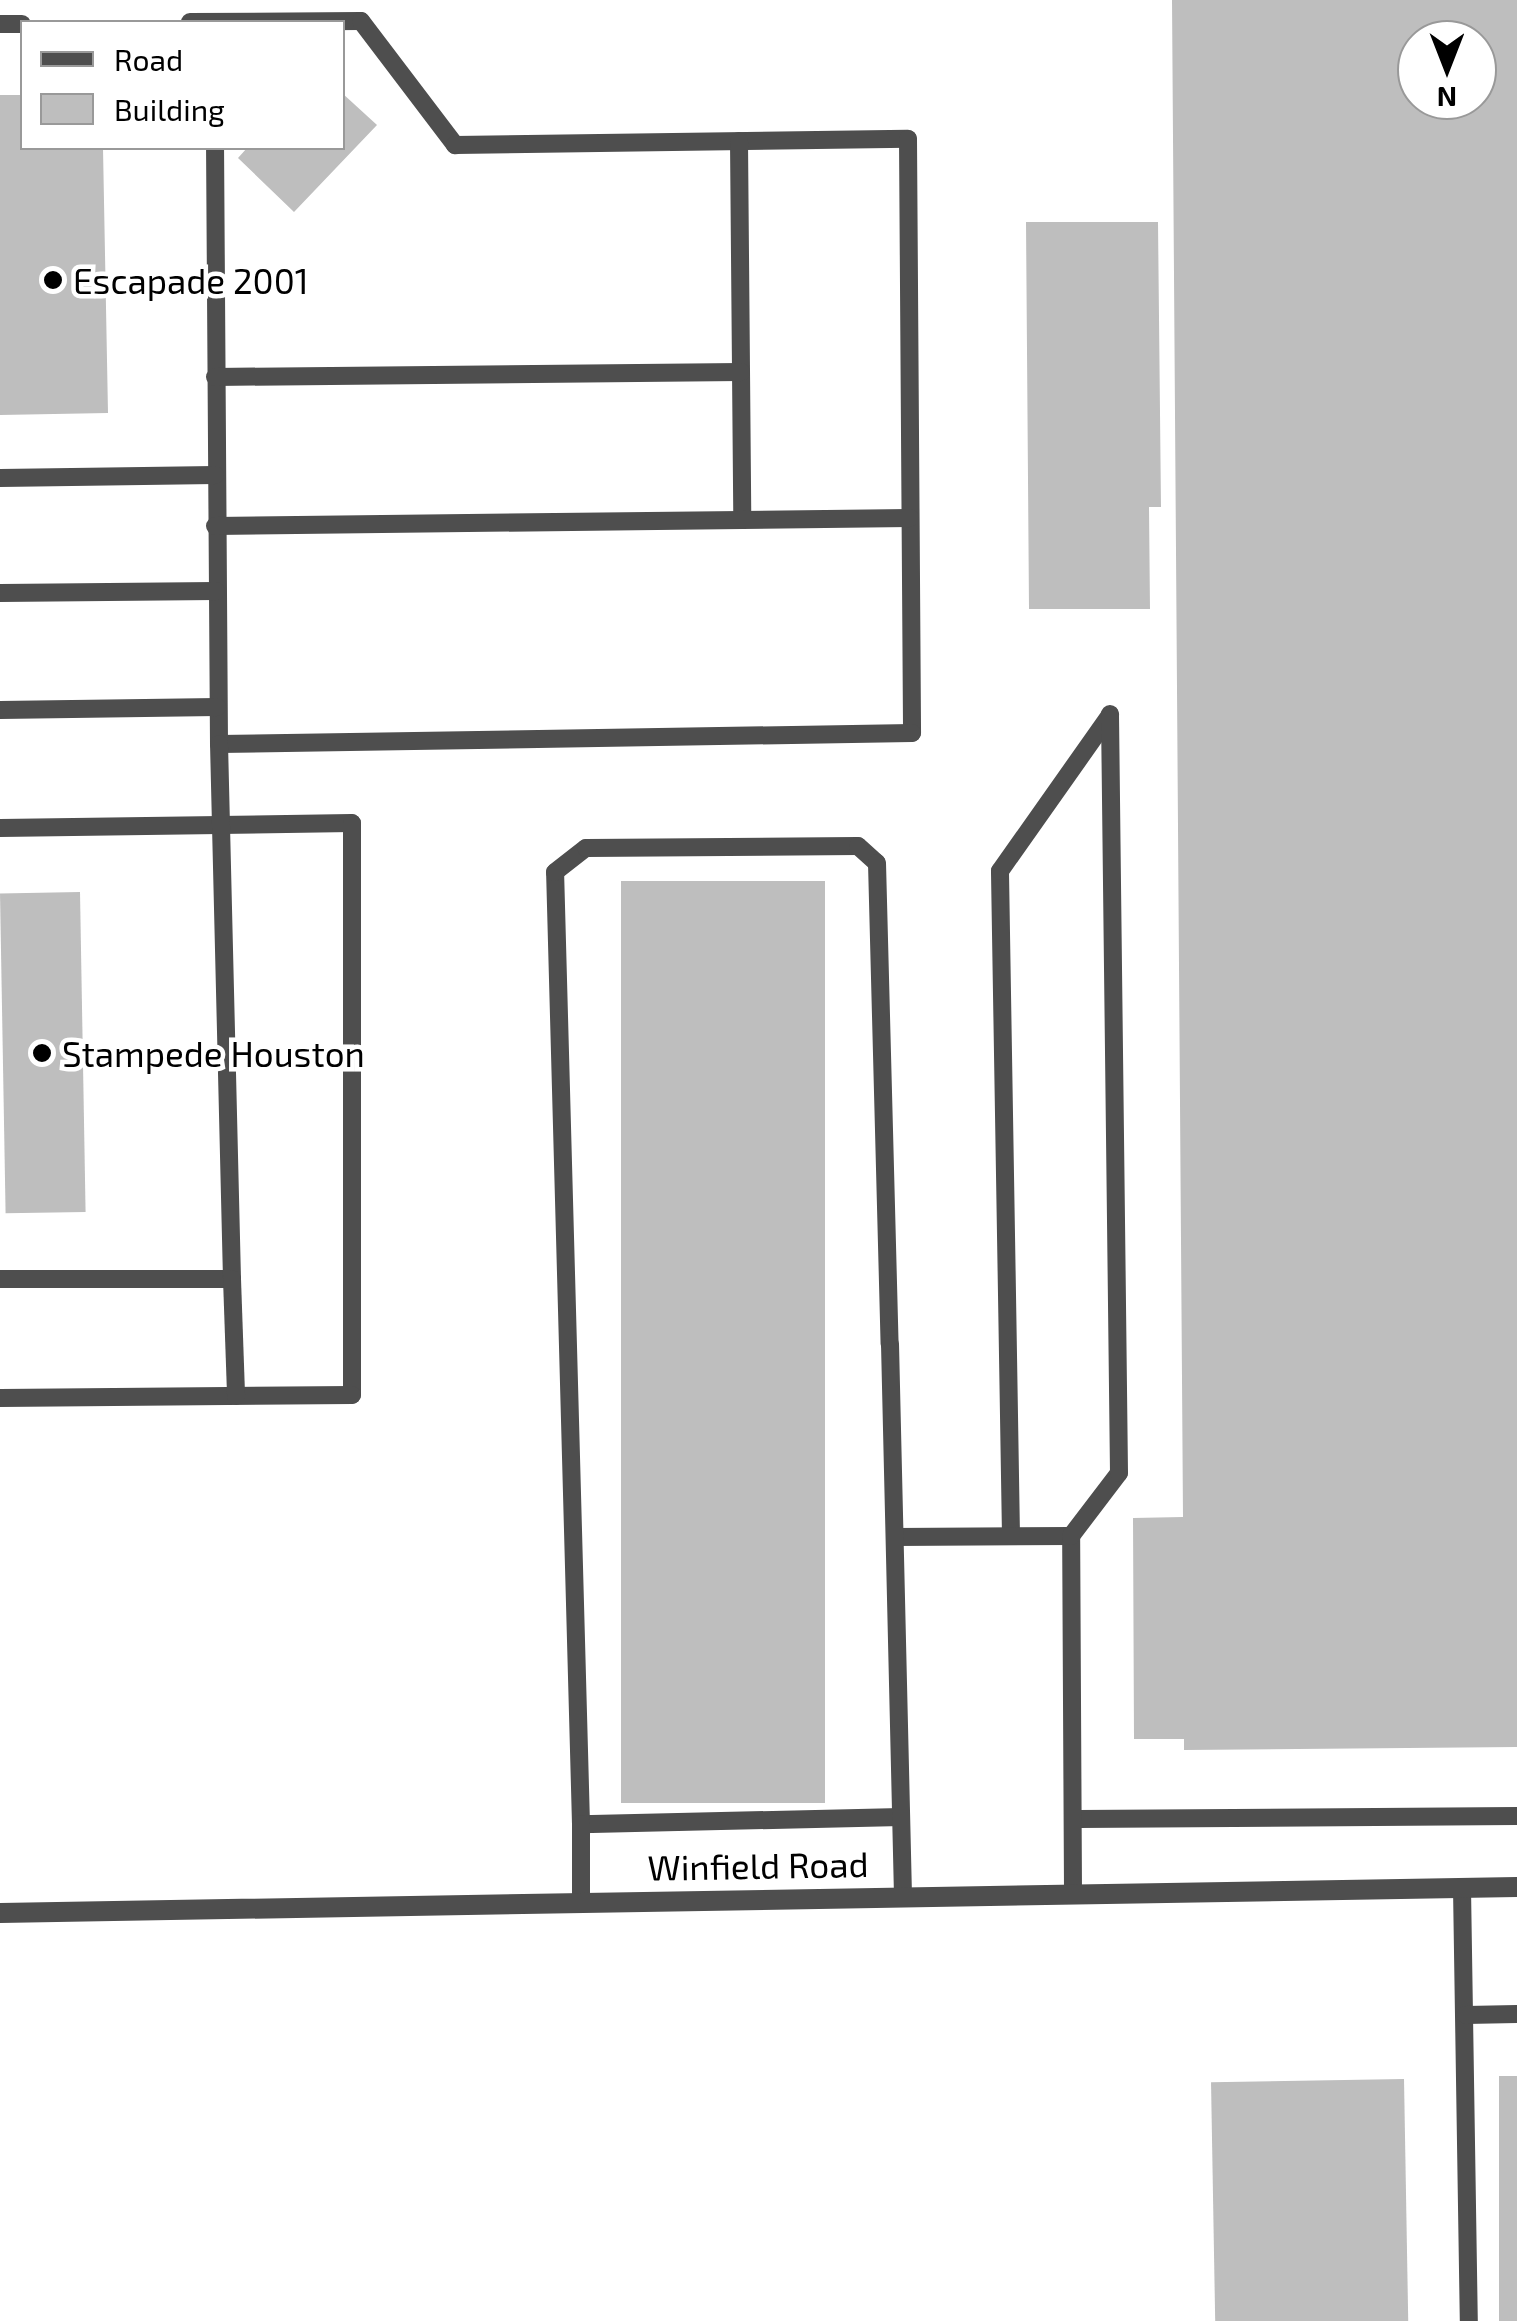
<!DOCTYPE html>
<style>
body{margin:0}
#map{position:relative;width:1517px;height:2321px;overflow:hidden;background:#fff;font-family:"Exo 2",sans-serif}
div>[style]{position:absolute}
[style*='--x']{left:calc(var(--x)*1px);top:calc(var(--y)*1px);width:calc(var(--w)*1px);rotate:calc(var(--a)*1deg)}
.building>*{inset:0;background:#bebebe;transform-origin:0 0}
.lane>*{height:18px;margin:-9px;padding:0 9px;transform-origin:9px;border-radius:9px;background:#4e4e4e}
.street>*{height:20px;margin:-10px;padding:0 10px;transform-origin:10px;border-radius:10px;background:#4e4e4e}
.dots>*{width:28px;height:28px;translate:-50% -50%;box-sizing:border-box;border:5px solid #fff;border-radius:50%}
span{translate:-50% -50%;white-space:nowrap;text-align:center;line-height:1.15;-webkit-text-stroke:9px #fff;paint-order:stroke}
.poi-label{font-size:35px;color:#000}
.left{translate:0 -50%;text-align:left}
.street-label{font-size:35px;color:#000}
.legend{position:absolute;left:20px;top:20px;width:325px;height:130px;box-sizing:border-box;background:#fff;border:2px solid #999;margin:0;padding:12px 18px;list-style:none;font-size:30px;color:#000}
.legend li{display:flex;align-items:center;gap:20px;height:50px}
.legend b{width:50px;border:2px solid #999}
.north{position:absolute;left:1397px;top:20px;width:100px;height:100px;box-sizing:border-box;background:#fff;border:2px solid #999;border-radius:50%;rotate:180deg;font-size:28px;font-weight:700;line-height:40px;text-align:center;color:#000}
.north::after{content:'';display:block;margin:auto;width:35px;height:45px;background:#000;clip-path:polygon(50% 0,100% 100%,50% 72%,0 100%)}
</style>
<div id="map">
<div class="building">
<i style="clip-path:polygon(evenodd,1172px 0,1517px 0,1517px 1747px,1184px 1750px,1184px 1739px,1134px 1739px,1133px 1518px,1183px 1517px,1172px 0,1417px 40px,1477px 40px,1477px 100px,1417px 100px,1417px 40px)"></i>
<i style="clip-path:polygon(342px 93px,377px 125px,294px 212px,238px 158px,247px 148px,342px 148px)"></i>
<i style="clip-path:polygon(0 95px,22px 95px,22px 148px,103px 148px,108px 413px,0 415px)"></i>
<i style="clip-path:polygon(1026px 222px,1158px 222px,1161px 507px,1149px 507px,1150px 609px,1029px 609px)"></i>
<i style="left:621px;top:881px;width:204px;height:922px"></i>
<i style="left:80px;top:892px;width:320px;height:80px;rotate:89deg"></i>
<i style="left:1499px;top:2076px;width:18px;height:245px"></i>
<i style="left:1404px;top:2079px;width:242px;height:193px;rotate:89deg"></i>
</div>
<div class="lane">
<i style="--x:190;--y:22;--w:171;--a:-0.3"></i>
<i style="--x:361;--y:21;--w:156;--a:52.8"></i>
<i style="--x:455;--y:145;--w:453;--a:-0.8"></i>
<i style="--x:908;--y:139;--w:594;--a:89.61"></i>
<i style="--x:912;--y:733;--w:693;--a:179.09"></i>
<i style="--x:219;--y:744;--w:596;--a:-90.38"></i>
<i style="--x:0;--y:24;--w:22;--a:0"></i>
<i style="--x:739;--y:141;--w:379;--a:89.5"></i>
<i style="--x:215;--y:377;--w:526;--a:-0.54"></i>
<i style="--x:0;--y:478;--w:215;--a:-0.8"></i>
<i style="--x:215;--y:526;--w:695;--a:-0.66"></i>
<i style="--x:0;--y:593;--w:216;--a:-0.5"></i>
<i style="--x:0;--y:710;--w:217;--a:-0.8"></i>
<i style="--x:0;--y:828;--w:352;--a:-0.8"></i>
<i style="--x:352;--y:823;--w:572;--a:90"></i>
<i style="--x:352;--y:1395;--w:352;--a:179.5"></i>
<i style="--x:0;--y:1279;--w:232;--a:0"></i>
<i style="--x:232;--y:1279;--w:535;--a:-91.39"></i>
<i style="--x:232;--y:1279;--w:117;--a:88"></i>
<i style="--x:1011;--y:1536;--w:665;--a:-90.95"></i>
<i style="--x:1000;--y:871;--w:191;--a:-54.8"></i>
<i style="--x:895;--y:1537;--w:176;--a:-0.3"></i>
<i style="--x:901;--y:1817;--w:320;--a:178.7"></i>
<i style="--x:581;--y:1824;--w:952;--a:-91.56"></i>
<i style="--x:555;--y:872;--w:39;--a:-38"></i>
<i style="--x:586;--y:848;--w:272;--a:-0.4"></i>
<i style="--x:858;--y:846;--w:25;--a:42"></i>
<i style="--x:877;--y:863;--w:481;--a:88.5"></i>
<i style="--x:890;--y:1344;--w:551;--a:88.65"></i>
<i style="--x:1078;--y:1819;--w:439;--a:-0.4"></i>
<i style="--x:581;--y:1824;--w:77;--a:90"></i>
<i style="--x:1462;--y:1888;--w:433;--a:89.1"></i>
<i style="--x:1073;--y:1891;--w:355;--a:-90.3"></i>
<i style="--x:1071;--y:1536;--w:79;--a:-52.7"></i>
<i style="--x:1119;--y:1473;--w:759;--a:-90.68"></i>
<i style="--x:1466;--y:2015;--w:51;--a:-1.1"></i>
</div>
<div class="street">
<i style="--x:0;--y:1913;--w:1517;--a:-0.98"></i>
</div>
<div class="dots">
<i style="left:53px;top:280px;background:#000"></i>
<i style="left:42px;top:1053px;background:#000"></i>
</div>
<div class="poi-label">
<span class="left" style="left:73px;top:280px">Escapade 2001</span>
<span class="left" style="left:62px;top:1053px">Stampede Houston</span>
</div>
<div class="street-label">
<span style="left:758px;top:1865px;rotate:-1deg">Winfield Road</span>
</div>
<ul class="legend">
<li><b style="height:12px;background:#4e4e4e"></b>Road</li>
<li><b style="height:28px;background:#bebebe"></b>Building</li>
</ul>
<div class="north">N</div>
</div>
